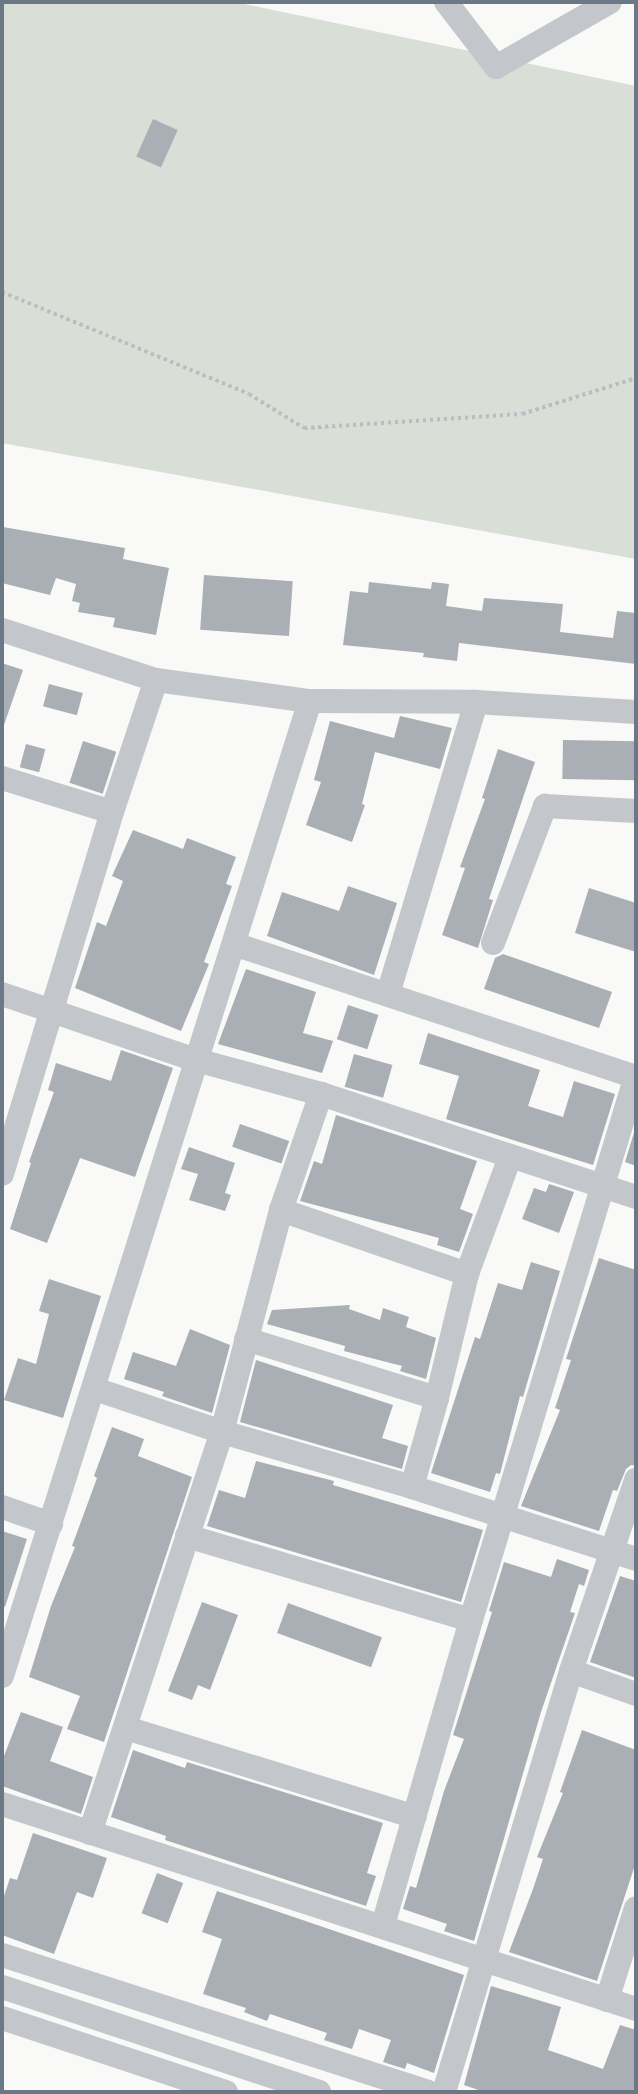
<!DOCTYPE html>
<style>
body{margin:0}
#map{position:relative;width:638px;height:2094px;overflow:hidden;background:#f9f9f7;font-family:Quicksand,sans-serif}
div>[style]{position:absolute}
[style*='--x']{left:calc(var(--x)*1px);top:calc(var(--y)*1px);width:calc(var(--w)*1px);rotate:calc(var(--a)*1deg)}
.green>*{inset:0;background:#d9ded7}
.building>*{inset:0;background:#a9afb5;transform-origin:0 0}
.path>*{height:3.5px;margin-top:-1.75px;transform-origin:0;background:repeating-linear-gradient(90deg,#bbbec0 0 3.5px,transparent 0 7px)}
.minor>*{height:24px;margin:-12px;padding:0 12px;transform-origin:12px;border-radius:12px;background:#c3c6ca}
span{translate:-50% -50%;white-space:nowrap;text-align:center;line-height:1.15;-webkit-text-stroke:7px #fff;paint-order:stroke}
.frame{position:absolute;inset:0;border:4px solid #6b7885;pointer-events:none}
</style>
<div id="map">
<div class="green">
<i style="clip-path:polygon(2px 2px,235px 2px,636px 86px,636px 559px,2px 443px)"></i>
</div>
<div class="building">
<i style="left:153px;top:119px;width:27px;height:41px;rotate:24deg"></i>
<i style="clip-path:polygon(3px 527px,125px 548px,123px 559px,169px 568px,156px 635px,113px 627px,115px 618px,78px 612px,80px 603px,72px 601px,76px 584px,56px 578px,50px 595px,2px 583px)"></i>
<i style="left:204px;top:575px;width:89px;height:55px;rotate:4deg"></i>
<i style="clip-path:polygon(369px 582px,431px 589px,432px 582px,449px 584px,446px 606px,482px 611px,484px 598px,563px 604px,560px 632px,613px 638px,617px 611px,636px 613px,636px 664px,459px 643px,457px 661px,423px 657px,424px 653px,343px 645px,350px 591px,368px 593px)"></i>
<i style="clip-path:polygon(2px 663px,23px 670px,4px 725px,2px 725px)"></i>
<i style="left:49px;top:684px;width:35px;height:23px;rotate:15deg"></i>
<i style="clip-path:polygon(400px 716px,452px 728px,440px 769px,375px 752px,362px 804px,365px 805px,352px 842px,306px 825px,321px 782px,314px 780px,330px 721px,394px 738px)"></i>
<i style="left:563px;top:740px;width:73px;height:39px;rotate:1deg"></i>
<i style="left:83px;top:741px;width:35px;height:44px;rotate:18deg"></i>
<i style="left:26px;top:744px;width:20px;height:24px;rotate:15deg"></i>
<i style="clip-path:polygon(498px 749px,535px 762px,489px 899px,493px 900px,478px 948px,442px 935px,465px 868px,460px 867px,485px 799px,482px 798px)"></i>
<i style="clip-path:polygon(133px 830px,183px 849px,187px 838px,236px 857px,226px 884px,232px 886px,204px 962px,209px 964px,181px 1031px,75px 988px,97px 922px,106px 926px,123px 881px,112px 876px)"></i>
<i style="clip-path:polygon(348px 886px,397px 903px,374px 975px,267px 936px,282px 892px,339px 911px)"></i>
<i style="clip-path:polygon(589px 888px,636px 903px,636px 952px,575px 933px)"></i>
<i style="clip-path:polygon(503px 954px,612px 992px,599px 1028px,484px 989px,495px 958px)"></i>
<i style="clip-path:polygon(246px 969px,316px 992px,303px 1033px,333px 1041px,322px 1073px,218px 1044px)"></i>
<i style="left:348px;top:1005px;width:32px;height:36px;rotate:18deg"></i>
<i style="clip-path:polygon(428px 1033px,540px 1070px,528px 1106px,563px 1117px,574px 1081px,615px 1094px,593px 1165px,446px 1119px,459px 1076px,419px 1064px)"></i>
<i style="clip-path:polygon(121px 1050px,173px 1068px,135px 1177px,80px 1158px,47px 1243px,10px 1229px,31px 1163px,29px 1162px,54px 1092px,48px 1090px,56px 1063px,111px 1081px)"></i>
<i style="left:354px;top:1054px;width:40px;height:34px;rotate:16deg"></i>
<i style="clip-path:polygon(336px 1115px,477px 1161px,460px 1209px,473px 1214px,459px 1252px,437px 1245px,439px 1238px,300px 1201px,314px 1161px,322px 1164px)"></i>
<i style="left:240px;top:1124px;width:52px;height:24px;rotate:19deg"></i>
<i style="clip-path:polygon(636px 1126px,636px 1166px,625px 1162px)"></i>
<i style="clip-path:polygon(189px 1147px,235px 1163px,225px 1193px,231px 1195px,225px 1211px,189px 1200px,198px 1174px,181px 1169px)"></i>
<i style="clip-path:polygon(549px 1184px,574px 1192px,559px 1233px,522px 1219px,534px 1188px,546px 1192px)"></i>
<i style="clip-path:polygon(599px 1258px,636px 1270px,636px 1466px,631px 1465px,626px 1469px,617px 1491px,613px 1490px,599px 1531px,521px 1506px,560px 1410px,555px 1408px,571px 1360px,566px 1359px)"></i>
<i style="clip-path:polygon(531px 1262px,560px 1271px,523px 1397px,520px 1396px,500px 1474px,496px 1473px,490px 1492px,431px 1473px,475px 1337px,480px 1339px,498px 1283px,522px 1290px)"></i>
<i style="clip-path:polygon(49px 1279px,101px 1296px,63px 1418px,4px 1400px,18px 1358px,36px 1364px,49px 1314px,39px 1311px)"></i>
<i style="clip-path:polygon(350px 1305px,349px 1309px,380px 1320px,383px 1308px,409px 1317px,406px 1327px,436px 1338px,426px 1379px,400px 1371px,402px 1366px,344px 1351px,345px 1346px,267px 1324px,272px 1310px)"></i>
<i style="clip-path:polygon(190px 1329px,230px 1345px,212px 1413px,162px 1396px,164px 1392px,124px 1379px,133px 1352px,176px 1366px)"></i>
<i style="clip-path:polygon(256px 1360px,393px 1405px,382px 1438px,408px 1446px,402px 1469px,240px 1422px)"></i>
<i style="clip-path:polygon(112px 1427px,144px 1439px,138px 1456px,192px 1477px,104px 1742px,67px 1729px,80px 1696px,29px 1677px,51px 1606px,75px 1547px,72px 1546px,97px 1478px,94px 1476px)"></i>
<i style="clip-path:polygon(256px 1461px,334px 1481px,333px 1485px,483px 1530px,461px 1602px,207px 1526px,219px 1490px,245px 1498px)"></i>
<i style="clip-path:polygon(2px 1531px,27px 1539px,5px 1607px,2px 1606px)"></i>
<i style="clip-path:polygon(557px 1559px,589px 1570px,584px 1586px,579px 1584px,570px 1612px,575px 1613px,541px 1712px,474px 1941px,444px 1931px,447px 1924px,403px 1909px,410px 1886px,416px 1888px,444px 1791px,464px 1739px,453px 1735px,492px 1612px,489px 1611px,504px 1562px,551px 1577px)"></i>
<i style="clip-path:polygon(620px 1576px,636px 1581px,636px 1678px,590px 1662px)"></i>
<i style="clip-path:polygon(202px 1602px,238px 1615px,210px 1690px,198px 1685px,192px 1700px,168px 1691px)"></i>
<i style="left:288px;top:1603px;width:100px;height:32px;rotate:20deg"></i>
<i style="clip-path:polygon(21px 1712px,63px 1727px,50px 1761px,93px 1777px,81px 1814px,2px 1786px,2px 1761px)"></i>
<i style="clip-path:polygon(582px 1730px,636px 1750px,636px 1862px,597px 1981px,509px 1952px,533px 1889px,543px 1859px,537px 1857px,563px 1793px,560px 1792px)"></i>
<i style="clip-path:polygon(133px 1750px,185px 1768px,187px 1762px,383px 1823px,367px 1873px,376px 1876px,366px 1906px,165px 1840px,166px 1836px,111px 1817px)"></i>
<i style="clip-path:polygon(33px 1833px,107px 1858px,93px 1898px,77px 1892px,54px 1954px,2px 1935px,2px 1902px,10px 1878px,17px 1880px)"></i>
<i style="left:157px;top:1873px;width:28px;height:43px;rotate:21deg"></i>
<i style="clip-path:polygon(217px 1891px,464px 1975px,434px 2073px,407px 2063px,405px 2069px,383px 2062px,391px 2040px,359px 2029px,352px 2049px,324px 2040px,327px 2033px,270px 2014px,267px 2021px,244px 2012px,246px 2008px,203px 1994px,222px 1939px,202px 1932px)"></i>
<i style="clip-path:polygon(491px 1986px,561px 2007px,548px 2050px,603px 2069px,620px 2025px,636px 2030px,636px 2092px,484px 2092px,464px 2085px)"></i>
</div>
<div class="path">
<i style="--x:2;--y:292;--w:267;--a:22.4"></i>
<i style="--x:249;--y:394;--w:65;--a:31.7"></i>
<i style="--x:304;--y:428;--w:218;--a:-3.7"></i>
<i style="--x:522;--y:414;--w:120;--a:-17.5"></i>
</div>
<div class="minor">
<i style="--x:446;--y:2;--w:82;--a:52.4"></i>
<i style="--x:496;--y:67;--w:131;--a:-29.7"></i>
<i style="--x:2;--y:630;--w:162;--a:18"></i>
<i style="--x:156;--y:680;--w:155;--a:7.8"></i>
<i style="--x:310;--y:701;--w:166;--a:0.3"></i>
<i style="--x:476;--y:702;--w:160;--a:3.6"></i>
<i style="--x:2;--y:778;--w:115;--a:17.2"></i>
<i style="--x:493;--y:943;--w:147;--a:-69.2"></i>
<i style="--x:545;--y:806;--w:91;--a:3.1"></i>
<i style="--x:234;--y:944;--w:423;--a:18.3"></i>
<i style="--x:2;--y:994;--w:205;--a:18.8"></i>
<i style="--x:196;--y:1060;--w:130;--a:15.2"></i>
<i style="--x:321;--y:1094;--w:331;--a:18.1"></i>
<i style="--x:388;--y:994;--w:305;--a:-73.2"></i>
<i style="--x:2;--y:1174;--w:378;--a:-73.1"></i>
<i style="--x:112;--y:812;--w:139;--a:-71.6"></i>
<i style="--x:281;--y:1210;--w:197;--a:19"></i>
<i style="--x:246;--y:1339;--w:200;--a:17.2"></i>
<i style="--x:95;--y:1389;--w:134;--a:18.7"></i>
<i style="--x:222;--y:1432;--w:198;--a:16.1"></i>
<i style="--x:412;--y:1487;--w:235;--a:17.8"></i>
<i style="--x:412;--y:1487;--w:92;--a:-74.3"></i>
<i style="--x:437;--y:1398;--w:128;--a:-76.4"></i>
<i style="--x:467;--y:1274;--w:125;--a:-69.8"></i>
<i style="--x:2;--y:1507;--w:52;--a:19.1"></i>
<i style="--x:187;--y:1536;--w:296;--a:16.5"></i>
<i style="--x:571;--y:1671;--w:69;--a:19.5"></i>
<i style="--x:2;--y:1676;--w:1022;--a:-72.47"></i>
<i style="--x:126;--y:1728;--w:302;--a:17.1"></i>
<i style="--x:2;--y:1804;--w:666;--a:17.92"></i>
<i style="--x:90;--y:1833;--w:422;--a:-71.8"></i>
<i style="--x:222;--y:1432;--w:230;--a:-75.1"></i>
<i style="--x:281;--y:1210;--w:123;--a:-71"></i>
<i style="--x:383;--y:1925;--w:317;--a:-73.9"></i>
<i style="--x:471;--y:1620;--w:568;--a:-73.13"></i>
<i style="--x:2;--y:1955;--w:447;--a:17.8"></i>
<i style="--x:2;--y:1987;--w:334;--a:18.3"></i>
<i style="--x:607;--y:2000;--w:96;--a:-72.5"></i>
<i style="--x:2;--y:2018;--w:236;--a:18.3"></i>
<i style="--x:444;--y:2092;--w:440;--a:-73.2"></i>
<i style="--x:571;--y:1671;--w:202;--a:-71.2"></i>
</div>
<div class="frame"></div>
</div>
